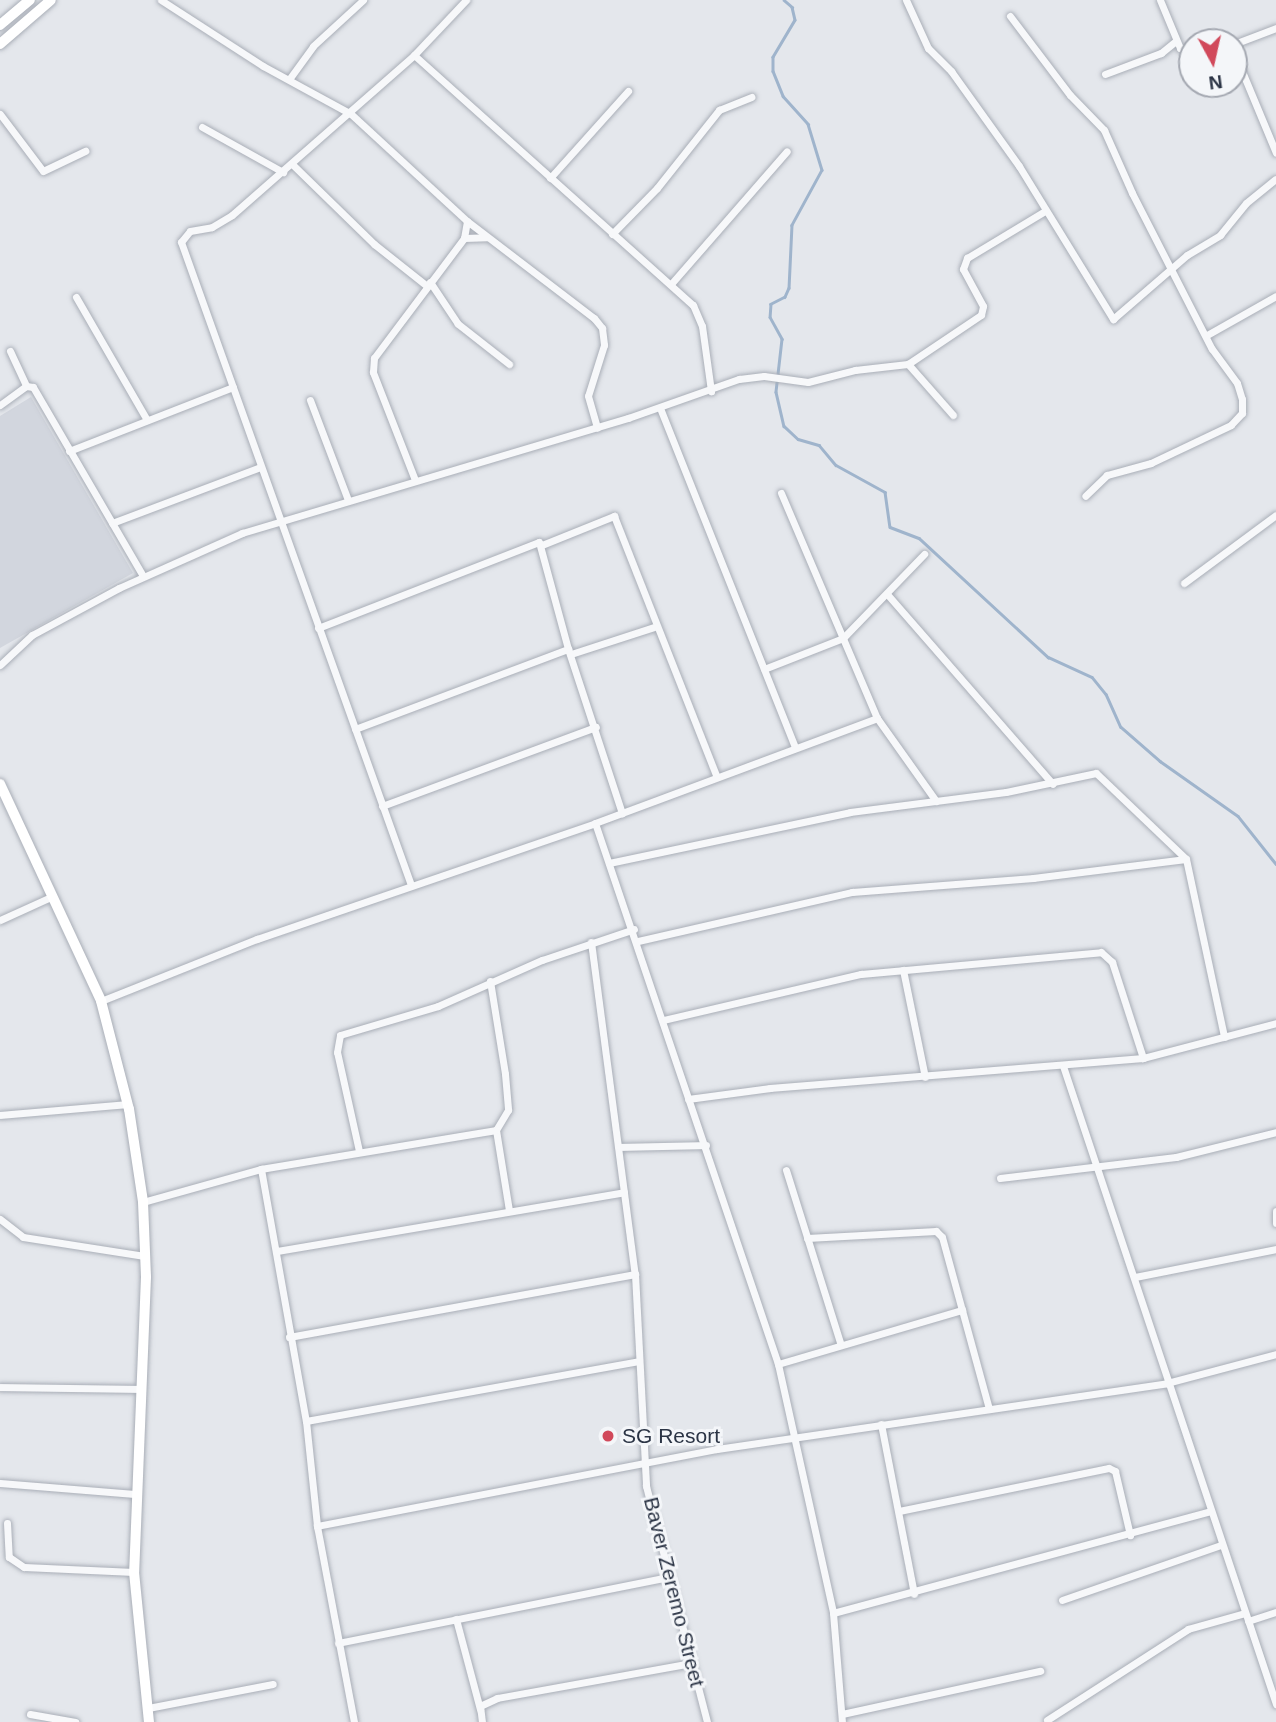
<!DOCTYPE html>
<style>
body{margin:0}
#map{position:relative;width:1276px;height:1722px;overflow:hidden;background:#e4e7ec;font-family:Helvetica,sans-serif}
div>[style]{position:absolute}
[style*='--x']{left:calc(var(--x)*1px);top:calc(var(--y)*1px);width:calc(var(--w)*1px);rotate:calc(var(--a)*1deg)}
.built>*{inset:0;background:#d2d6de}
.stream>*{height:2.5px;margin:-1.25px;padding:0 1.25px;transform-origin:1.25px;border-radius:1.25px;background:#9fb4cc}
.roads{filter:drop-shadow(0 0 2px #a9aeb7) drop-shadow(0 0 2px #a9aeb7)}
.street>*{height:7px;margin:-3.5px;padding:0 3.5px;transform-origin:3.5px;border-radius:3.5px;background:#f7f8fa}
.secondary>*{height:10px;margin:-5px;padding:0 5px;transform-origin:5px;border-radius:5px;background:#fff}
.dots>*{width:19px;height:19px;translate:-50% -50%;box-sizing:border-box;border:4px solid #f4f6f9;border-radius:50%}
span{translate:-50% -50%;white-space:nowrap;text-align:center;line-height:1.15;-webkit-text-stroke:6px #f4f6f9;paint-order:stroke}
.poi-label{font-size:21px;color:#2b3445}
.left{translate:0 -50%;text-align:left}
.street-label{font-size:21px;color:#2b3445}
.north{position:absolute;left:1178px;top:28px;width:70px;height:70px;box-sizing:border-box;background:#f4f6f9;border:2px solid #a4a8b1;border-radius:50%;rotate:172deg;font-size:19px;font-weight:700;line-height:28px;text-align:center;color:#2b3445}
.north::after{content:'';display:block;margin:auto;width:24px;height:32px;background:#d1495b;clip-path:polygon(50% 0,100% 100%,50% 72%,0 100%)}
</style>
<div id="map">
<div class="built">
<i style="clip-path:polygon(31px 397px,133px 573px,0 648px,0 416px)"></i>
</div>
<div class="stream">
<i style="--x:784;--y:0;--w:11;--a:41"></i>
<i style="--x:792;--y:7;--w:13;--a:77"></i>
<i style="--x:795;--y:20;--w:43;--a:120.7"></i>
<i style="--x:773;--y:57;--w:14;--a:90"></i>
<i style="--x:773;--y:71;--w:27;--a:68"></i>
<i style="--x:783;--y:96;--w:38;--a:48"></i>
<i style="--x:808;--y:124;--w:48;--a:73.1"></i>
<i style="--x:822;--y:170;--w:63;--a:118.6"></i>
<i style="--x:792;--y:225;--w:63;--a:92.7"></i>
<i style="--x:789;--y:288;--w:10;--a:114"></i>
<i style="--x:785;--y:297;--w:16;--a:153"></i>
<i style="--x:771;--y:304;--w:13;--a:94"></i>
<i style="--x:770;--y:317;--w:25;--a:61"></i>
<i style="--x:782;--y:339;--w:53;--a:96.5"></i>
<i style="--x:776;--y:392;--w:35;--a:77"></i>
<i style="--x:784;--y:426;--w:19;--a:43"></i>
<i style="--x:798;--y:439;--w:22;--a:16"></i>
<i style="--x:819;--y:445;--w:26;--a:50"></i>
<i style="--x:836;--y:465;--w:56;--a:28.9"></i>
<i style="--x:885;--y:492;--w:35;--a:82"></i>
<i style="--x:890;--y:527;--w:31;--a:21"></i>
<i style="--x:919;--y:538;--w:176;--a:42.7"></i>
<i style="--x:1048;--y:657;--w:48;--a:24.4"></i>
<i style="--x:1092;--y:677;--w:22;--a:51"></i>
<i style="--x:1106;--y:694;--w:36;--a:66"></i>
<i style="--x:1121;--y:727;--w:52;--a:41.1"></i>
<i style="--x:1160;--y:761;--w:95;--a:35.2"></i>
<i style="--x:1238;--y:816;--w:61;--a:51.6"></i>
</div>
<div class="roads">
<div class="street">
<i style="--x:161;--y:0;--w:121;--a:32.9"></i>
<i style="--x:263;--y:66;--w:100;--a:28.6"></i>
<i style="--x:351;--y:114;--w:158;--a:42.7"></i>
<i style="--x:467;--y:221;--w:160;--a:37.4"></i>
<i style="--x:594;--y:318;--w:13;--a:51"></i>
<i style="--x:602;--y:328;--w:17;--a:83"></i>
<i style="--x:604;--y:345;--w:53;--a:107.4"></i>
<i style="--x:588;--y:396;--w:33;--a:74"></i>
<i style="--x:906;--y:0;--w:53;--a:65.4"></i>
<i style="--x:928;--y:48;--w:33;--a:45"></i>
<i style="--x:951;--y:71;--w:117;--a:54.4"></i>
<i style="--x:1019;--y:166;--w:180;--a:58.4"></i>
<i style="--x:1113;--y:319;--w:98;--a:-40.9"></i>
<i style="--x:1187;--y:255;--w:39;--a:-31"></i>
<i style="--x:1220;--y:235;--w:41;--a:-50.9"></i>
<i style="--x:1246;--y:203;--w:38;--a:-39"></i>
<i style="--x:1160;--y:0;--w:52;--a:67.4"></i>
<i style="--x:1180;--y:48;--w:12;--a:14"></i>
<i style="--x:1010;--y:16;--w:99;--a:52.8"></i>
<i style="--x:1070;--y:95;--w:49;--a:45.8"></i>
<i style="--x:1104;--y:130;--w:69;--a:66"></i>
<i style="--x:1132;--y:193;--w:175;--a:62.9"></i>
<i style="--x:1212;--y:349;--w:42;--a:53.7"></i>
<i style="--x:1237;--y:383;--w:17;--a:73"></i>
<i style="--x:1242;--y:399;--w:14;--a:90"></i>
<i style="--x:1242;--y:413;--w:16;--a:133"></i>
<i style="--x:1231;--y:425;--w:89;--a:154.6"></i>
<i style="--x:1151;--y:463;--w:46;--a:164.7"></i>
<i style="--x:1107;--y:475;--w:30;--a:136"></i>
<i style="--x:1234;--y:44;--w:45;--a:-20.9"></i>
<i style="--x:1234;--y:52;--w:109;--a:67.4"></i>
<i style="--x:414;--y:55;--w:375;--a:41.9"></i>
<i style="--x:693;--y:305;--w:23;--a:67"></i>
<i style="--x:702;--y:326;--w:66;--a:82.1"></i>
<i style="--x:1105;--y:74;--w:60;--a:-20.6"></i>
<i style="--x:1161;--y:53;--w:19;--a:-39"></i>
<i style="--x:290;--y:78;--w:39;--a:-54"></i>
<i style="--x:313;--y:46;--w:68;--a:-42.6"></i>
<i style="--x:0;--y:114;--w:71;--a:53"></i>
<i style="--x:43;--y:171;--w:47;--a:-25.5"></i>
<i style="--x:202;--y:127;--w:93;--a:29.1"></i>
<i style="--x:292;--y:164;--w:115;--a:44.3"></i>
<i style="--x:374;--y:244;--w:68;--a:38.4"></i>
<i style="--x:550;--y:178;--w:117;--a:-48.1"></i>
<i style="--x:612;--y:234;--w:64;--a:-45.6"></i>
<i style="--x:657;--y:188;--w:100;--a:-51.5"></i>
<i style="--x:719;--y:110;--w:35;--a:-22"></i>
<i style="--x:464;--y:238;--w:23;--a:-2"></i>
<i style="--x:430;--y:282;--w:50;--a:56.3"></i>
<i style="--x:458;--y:324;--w:65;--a:38.1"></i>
<i style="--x:671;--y:284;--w:176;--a:-48.9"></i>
<i style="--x:76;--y:297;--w:142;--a:60"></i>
<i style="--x:1207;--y:335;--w:79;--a:-29.5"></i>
<i style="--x:10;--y:351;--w:38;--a:65"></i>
<i style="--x:26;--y:386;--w:7;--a:8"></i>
<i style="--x:33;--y:387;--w:219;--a:59.8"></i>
<i style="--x:908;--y:364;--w:68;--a:48.6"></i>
<i style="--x:310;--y:400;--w:107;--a:69.2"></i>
<i style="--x:0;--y:405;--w:32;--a:-36"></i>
<i style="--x:660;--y:408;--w:366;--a:68.3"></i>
<i style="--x:69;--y:451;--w:176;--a:-21.3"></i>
<i style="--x:415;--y:480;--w:116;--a:-111.3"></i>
<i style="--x:373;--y:372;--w:14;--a:-86"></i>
<i style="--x:374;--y:358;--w:150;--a:-53.1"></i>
<i style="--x:464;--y:238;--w:17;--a:-80"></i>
<i style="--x:781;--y:493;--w:245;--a:66.9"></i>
<i style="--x:877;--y:718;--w:102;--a:54.6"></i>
<i style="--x:112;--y:523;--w:158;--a:-20.7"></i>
<i style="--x:542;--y:545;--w:78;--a:-21.9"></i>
<i style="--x:614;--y:516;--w:278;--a:68.5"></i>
<i style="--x:1184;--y:583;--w:114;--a:-36.5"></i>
<i style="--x:887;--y:594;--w:252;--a:48.9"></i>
<i style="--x:318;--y:628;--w:237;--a:-21.3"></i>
<i style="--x:539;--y:542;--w:111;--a:74.8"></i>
<i style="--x:568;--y:649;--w:173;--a:71.8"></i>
<i style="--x:571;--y:654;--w:87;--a:-18"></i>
<i style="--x:0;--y:665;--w:44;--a:-43.2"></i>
<i style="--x:32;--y:635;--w:99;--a:-28.4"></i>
<i style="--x:119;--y:588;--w:135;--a:-24.1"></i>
<i style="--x:242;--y:533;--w:403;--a:-16.6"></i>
<i style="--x:628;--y:418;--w:118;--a:-19.4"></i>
<i style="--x:739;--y:379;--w:25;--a:-7"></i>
<i style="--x:764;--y:376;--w:44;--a:7.8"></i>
<i style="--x:808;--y:382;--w:49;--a:-14.3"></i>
<i style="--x:855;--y:370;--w:53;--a:-6.5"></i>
<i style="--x:908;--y:364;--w:88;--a:-33.9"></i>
<i style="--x:981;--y:315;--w:9;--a:-77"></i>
<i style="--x:983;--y:306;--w:42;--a:-118.4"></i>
<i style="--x:963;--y:269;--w:12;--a:-70"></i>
<i style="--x:967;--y:258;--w:91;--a:-31.1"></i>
<i style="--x:764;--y:669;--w:85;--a:-21.4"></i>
<i style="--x:843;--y:638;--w:117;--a:-46"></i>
<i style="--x:355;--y:729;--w:228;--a:-20.6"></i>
<i style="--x:382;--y:806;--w:228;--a:-20.3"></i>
<i style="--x:595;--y:823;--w:571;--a:71.31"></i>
<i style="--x:778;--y:1364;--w:255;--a:77.5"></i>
<i style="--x:833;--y:1613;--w:109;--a:85.3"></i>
<i style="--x:609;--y:863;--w:246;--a:-11.9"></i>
<i style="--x:850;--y:812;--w:157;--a:-7.3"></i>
<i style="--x:1006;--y:792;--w:92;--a:-11.9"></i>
<i style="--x:1096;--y:773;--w:124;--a:43.7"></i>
<i style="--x:1186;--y:859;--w:182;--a:77.9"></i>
<i style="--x:411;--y:885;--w:683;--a:-109.68"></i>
<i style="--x:181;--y:242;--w:14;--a:-51"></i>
<i style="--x:190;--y:231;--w:22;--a:-10"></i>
<i style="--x:212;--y:227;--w:23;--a:-31"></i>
<i style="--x:232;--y:215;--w:242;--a:-41.3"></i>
<i style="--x:414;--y:55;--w:76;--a:-46.6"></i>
<i style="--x:0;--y:920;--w:58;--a:-24.4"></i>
<i style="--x:638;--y:941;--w:220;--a:-12.9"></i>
<i style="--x:852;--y:892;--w:182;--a:-4.4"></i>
<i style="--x:1033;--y:878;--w:154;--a:-7.1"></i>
<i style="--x:591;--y:942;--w:335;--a:82.5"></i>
<i style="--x:635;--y:1274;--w:212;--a:87"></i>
<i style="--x:646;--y:1486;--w:244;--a:75.5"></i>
<i style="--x:903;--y:970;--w:109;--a:78.4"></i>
<i style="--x:490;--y:981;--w:94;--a:80.8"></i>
<i style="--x:505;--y:1074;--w:36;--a:85"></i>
<i style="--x:508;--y:1110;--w:23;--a:121"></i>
<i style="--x:496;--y:1130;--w:81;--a:80.8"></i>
<i style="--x:101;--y:1001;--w:168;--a:-21.7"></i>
<i style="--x:257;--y:939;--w:357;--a:-18.9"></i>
<i style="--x:595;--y:823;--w:301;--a:-20.4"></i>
<i style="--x:663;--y:1020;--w:203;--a:-13.1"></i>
<i style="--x:861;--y:974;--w:241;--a:-5.2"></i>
<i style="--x:1101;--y:952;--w:15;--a:42"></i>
<i style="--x:1112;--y:962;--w:101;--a:72.1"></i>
<i style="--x:1063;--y:1066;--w:673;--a:71.54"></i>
<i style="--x:688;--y:1099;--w:83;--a:-7.6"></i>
<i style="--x:770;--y:1088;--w:374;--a:-4.6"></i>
<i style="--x:1143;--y:1058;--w:138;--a:-14.7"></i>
<i style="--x:0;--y:1115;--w:128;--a:-4.9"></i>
<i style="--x:620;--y:1147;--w:86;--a:-1.3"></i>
<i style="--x:359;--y:1151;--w:101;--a:-102.5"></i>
<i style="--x:337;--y:1052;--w:17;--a:-80"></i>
<i style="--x:340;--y:1035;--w:102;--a:-16.5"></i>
<i style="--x:438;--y:1006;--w:114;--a:-23.9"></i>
<i style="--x:542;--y:960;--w:97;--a:-18.6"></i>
<i style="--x:261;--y:1169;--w:256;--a:79.9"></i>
<i style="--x:306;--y:1421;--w:106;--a:84"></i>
<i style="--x:317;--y:1526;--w:199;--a:79.3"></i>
<i style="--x:786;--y:1170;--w:183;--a:72.6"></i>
<i style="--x:1000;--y:1178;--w:177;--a:-6.8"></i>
<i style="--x:1176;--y:1157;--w:103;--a:-14"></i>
<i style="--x:143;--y:1202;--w:123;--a:-15.6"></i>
<i style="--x:261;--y:1169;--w:238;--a:-9.4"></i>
<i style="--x:1276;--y:1211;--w:12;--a:90"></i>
<i style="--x:0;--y:1219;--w:29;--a:38"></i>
<i style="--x:23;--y:1237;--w:123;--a:8.9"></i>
<i style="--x:807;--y:1238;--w:129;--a:-3.1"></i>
<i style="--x:936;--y:1231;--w:8;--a:45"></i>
<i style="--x:942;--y:1237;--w:178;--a:74.7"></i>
<i style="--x:277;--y:1251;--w:352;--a:-9.6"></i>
<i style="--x:1135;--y:1277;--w:144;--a:-11.2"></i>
<i style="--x:289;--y:1337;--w:352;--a:-10.3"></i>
<i style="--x:778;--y:1364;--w:192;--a:-16.4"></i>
<i style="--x:0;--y:1387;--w:140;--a:0.8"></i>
<i style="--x:306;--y:1421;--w:338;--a:-10.2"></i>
<i style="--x:881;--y:1424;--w:173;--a:79"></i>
<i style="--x:0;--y:1483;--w:135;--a:4.7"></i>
<i style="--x:899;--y:1511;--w:214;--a:-11.6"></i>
<i style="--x:1109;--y:1468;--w:7;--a:27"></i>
<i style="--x:1115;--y:1471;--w:66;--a:76.8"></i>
<i style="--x:7;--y:1523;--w:34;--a:87"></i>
<i style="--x:9;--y:1557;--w:18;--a:34"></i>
<i style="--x:24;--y:1567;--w:110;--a:2.6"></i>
<i style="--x:317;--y:1526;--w:407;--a:-10.9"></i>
<i style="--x:717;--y:1449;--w:455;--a:-8.3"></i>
<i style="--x:1167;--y:1383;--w:113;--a:-14.9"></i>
<i style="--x:1062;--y:1600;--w:168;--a:-19.1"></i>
<i style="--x:833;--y:1613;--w:391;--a:-15.1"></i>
<i style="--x:456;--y:1619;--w:93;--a:75.1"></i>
<i style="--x:1248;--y:1621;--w:29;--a:-18"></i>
<i style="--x:338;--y:1643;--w:336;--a:-11.3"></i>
<i style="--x:148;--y:1708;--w:127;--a:-10.9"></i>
<i style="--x:30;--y:1714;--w:46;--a:10.1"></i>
<i style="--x:842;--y:1714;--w:203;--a:-12.3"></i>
<i style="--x:1047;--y:1720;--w:168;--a:-32.8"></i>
<i style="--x:1188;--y:1629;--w:59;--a:-15.7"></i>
<i style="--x:482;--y:1722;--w:16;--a:-97"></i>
<i style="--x:480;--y:1706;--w:19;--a:-25"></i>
<i style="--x:497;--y:1698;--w:197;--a:-10.2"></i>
</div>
<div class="secondary">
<i style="--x:0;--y:25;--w:39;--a:-40"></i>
<i style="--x:0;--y:44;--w:67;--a:-40.8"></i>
<i style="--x:0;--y:784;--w:239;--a:65"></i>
<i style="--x:101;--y:1001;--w:112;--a:75.5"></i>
<i style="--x:129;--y:1109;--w:94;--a:81.4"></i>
<i style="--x:143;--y:1202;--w:75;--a:87.7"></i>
<i style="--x:146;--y:1277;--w:295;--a:92.3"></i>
<i style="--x:134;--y:1572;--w:151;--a:84.3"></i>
</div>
</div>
<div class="dots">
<i style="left:608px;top:1436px;background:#d1495b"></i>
</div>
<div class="poi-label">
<span class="left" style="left:622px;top:1436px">SG Resort</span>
</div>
<div class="street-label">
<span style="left:674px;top:1592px;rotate:76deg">Baver Zeremo Street</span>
</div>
<div class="north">N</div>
</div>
